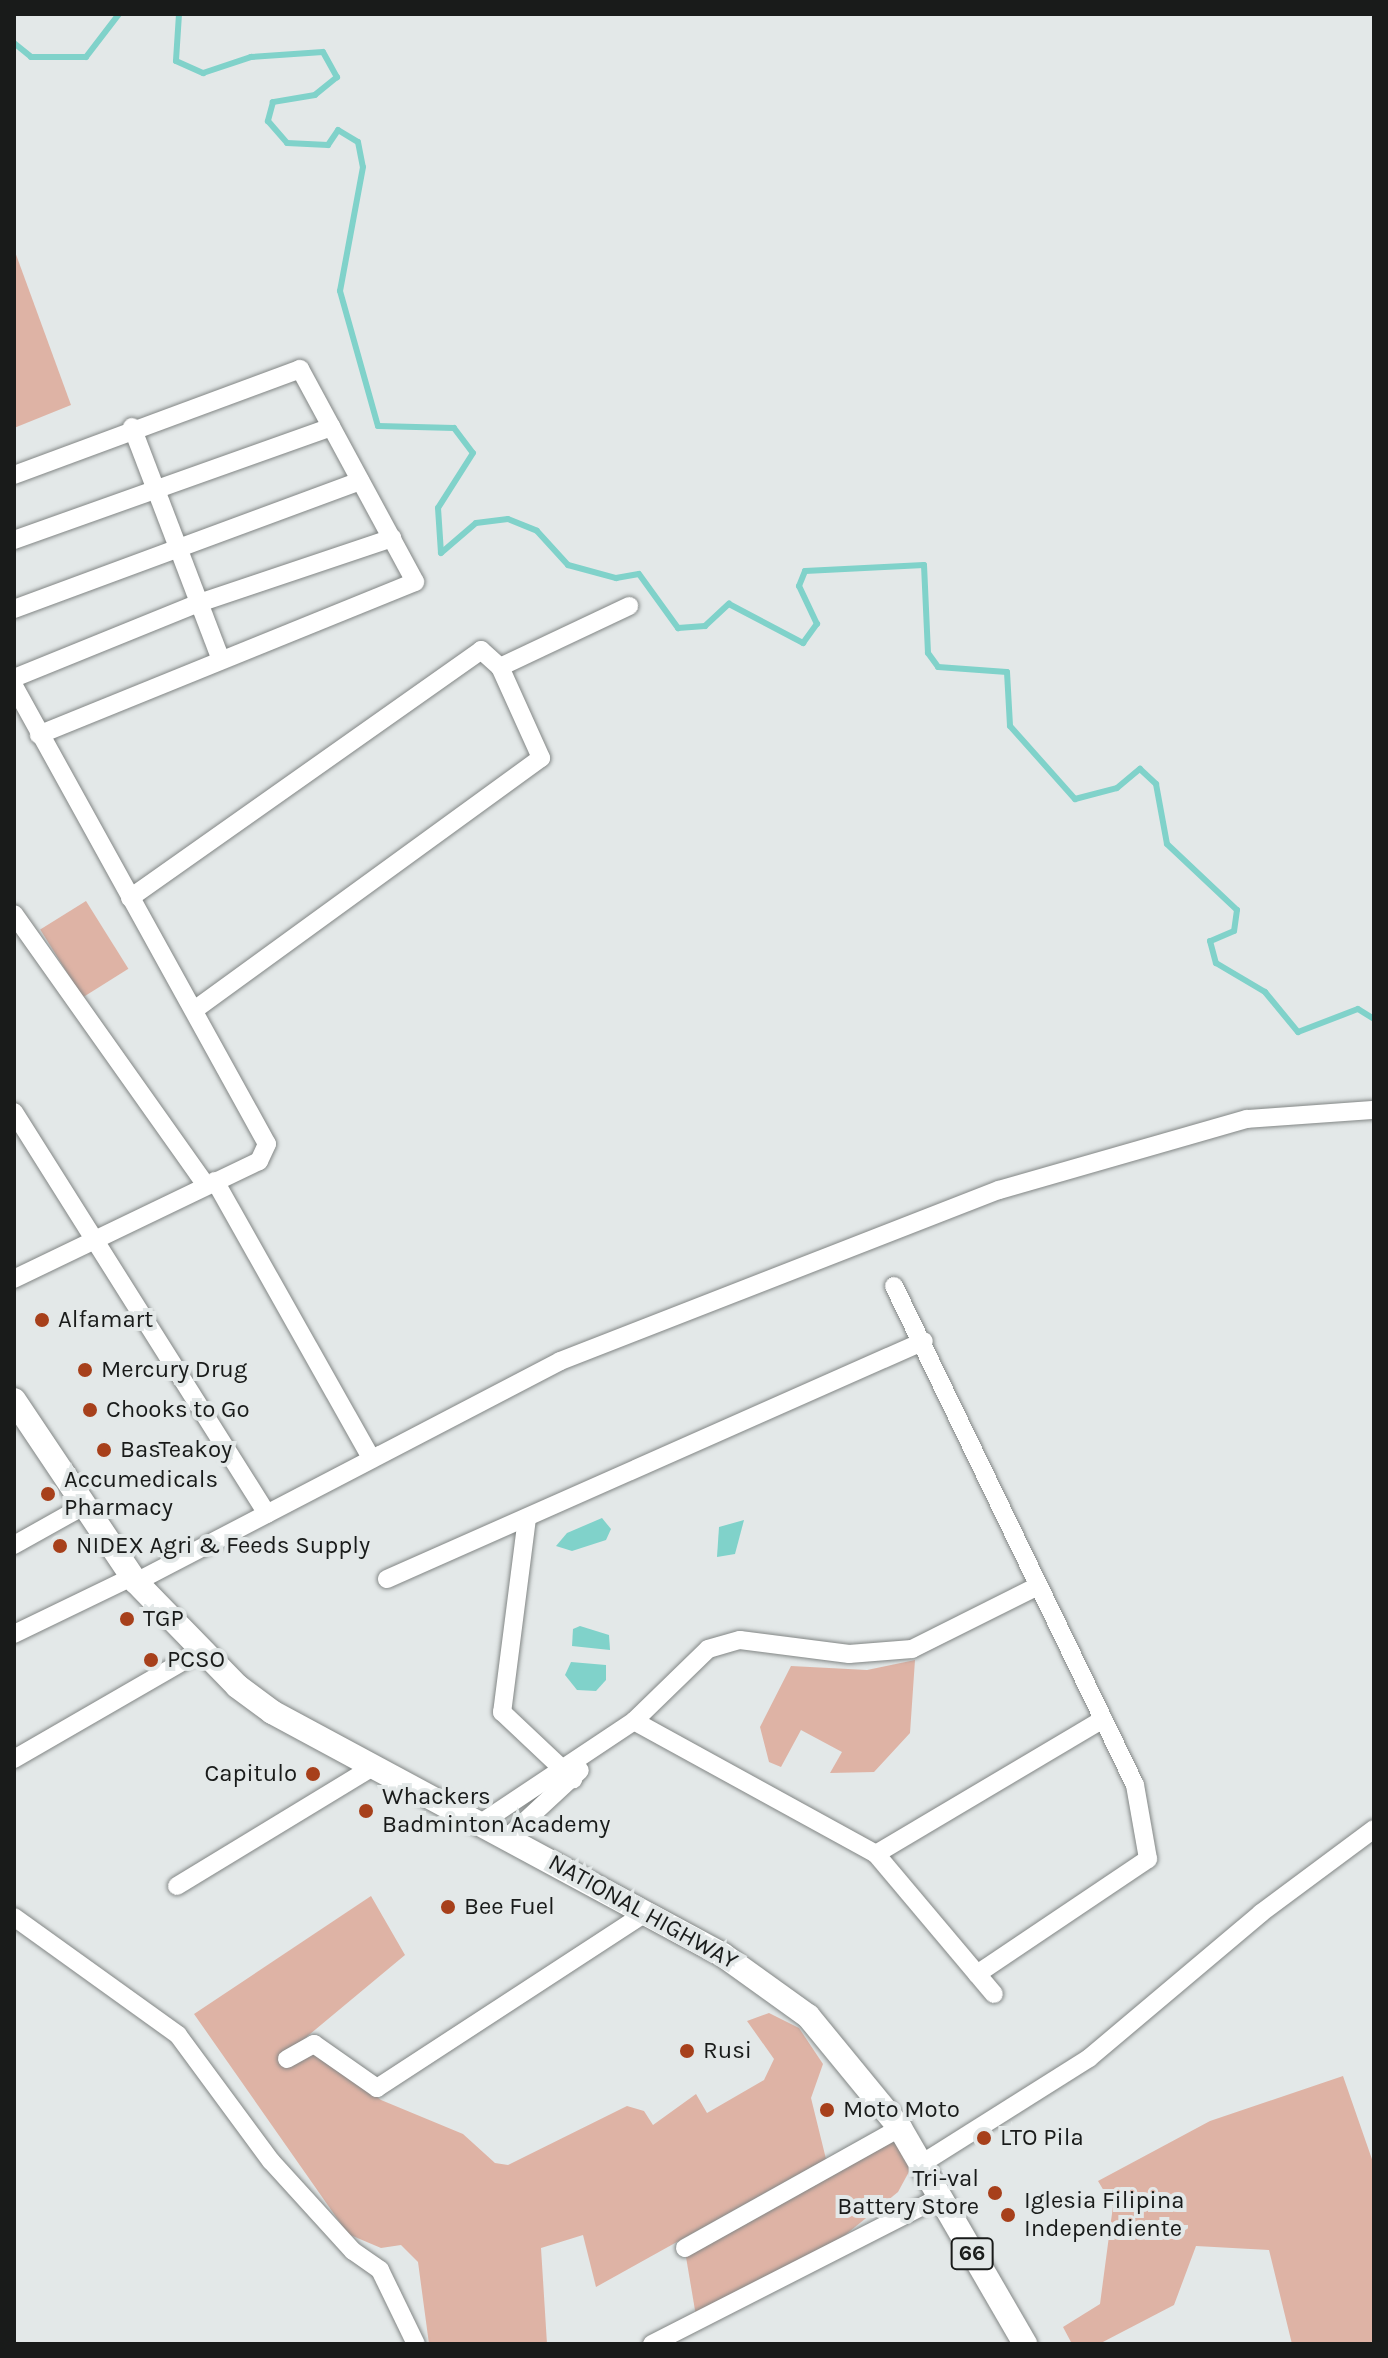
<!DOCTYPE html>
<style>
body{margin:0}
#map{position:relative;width:1388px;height:2358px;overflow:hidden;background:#e3e8e8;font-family:Karla,sans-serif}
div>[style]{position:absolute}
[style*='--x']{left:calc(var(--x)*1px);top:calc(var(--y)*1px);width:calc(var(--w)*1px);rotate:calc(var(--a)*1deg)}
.green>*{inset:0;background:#deb3a5;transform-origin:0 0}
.water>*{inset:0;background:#80d2ca}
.stream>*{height:6px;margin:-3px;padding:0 3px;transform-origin:3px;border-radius:3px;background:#80d2ca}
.roads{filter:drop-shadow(0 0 2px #828685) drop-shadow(0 0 2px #828685)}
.minor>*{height:18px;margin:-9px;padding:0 9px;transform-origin:9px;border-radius:9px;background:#fff}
.major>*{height:24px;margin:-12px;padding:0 12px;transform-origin:12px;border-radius:12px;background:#fff}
.dots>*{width:22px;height:22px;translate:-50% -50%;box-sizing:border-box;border:4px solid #e3e8e8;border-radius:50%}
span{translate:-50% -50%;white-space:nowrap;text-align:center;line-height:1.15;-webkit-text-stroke:8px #e3e8e8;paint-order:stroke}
.shield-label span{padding:2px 6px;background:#e3e8e8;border:2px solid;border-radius:6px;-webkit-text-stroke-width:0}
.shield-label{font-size:22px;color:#191b1a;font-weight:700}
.poi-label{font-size:24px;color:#191b1a}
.left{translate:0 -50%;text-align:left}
.right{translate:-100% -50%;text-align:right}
.street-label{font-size:24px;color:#191b1a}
.frame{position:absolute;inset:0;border:16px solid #191b1a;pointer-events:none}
</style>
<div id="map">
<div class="green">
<i style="clip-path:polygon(14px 249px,71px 405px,14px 428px)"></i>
<i style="left:86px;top:901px;width:80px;height:54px;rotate:58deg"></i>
<i style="clip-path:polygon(915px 1660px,910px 1733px,874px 1772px,830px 1773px,842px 1752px,801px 1730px,781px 1767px,769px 1762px,760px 1727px,791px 1666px,867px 1670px)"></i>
<i style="clip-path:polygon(371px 1896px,405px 1955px,280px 2059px,316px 2051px,381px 2100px,463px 2134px,495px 2163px,508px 2165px,627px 2106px,644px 2111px,653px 2125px,696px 2094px,707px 2113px,764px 2080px,774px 2059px,747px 2021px,769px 2013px,799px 2028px,823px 2064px,811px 2098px,826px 2159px,596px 2287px,583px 2235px,541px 2248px,547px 2344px,429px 2344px,418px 2262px,401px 2245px,381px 2248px,348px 2234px,194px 2014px)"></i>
<i style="clip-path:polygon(1343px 2076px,1374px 2165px,1374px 2344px,1292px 2344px,1269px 2250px,1196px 2246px,1174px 2305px,1099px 2344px,1072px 2344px,1063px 2327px,1100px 2304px,1113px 2206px,1098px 2181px,1210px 2121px)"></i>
<i style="clip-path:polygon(896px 2140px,911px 2168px,898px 2192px,844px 2236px,696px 2316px,686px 2257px)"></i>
</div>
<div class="water">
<i style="clip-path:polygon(602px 1518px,611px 1529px,606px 1540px,572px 1551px,556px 1546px,567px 1533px)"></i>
<i style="clip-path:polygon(744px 1520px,735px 1554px,717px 1557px,719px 1527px)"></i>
<i style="clip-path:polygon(580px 1626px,609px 1635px,610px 1650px,572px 1646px,573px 1629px)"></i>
<i style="clip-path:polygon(571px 1662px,606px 1665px,606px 1680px,596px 1691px,577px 1690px,565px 1675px)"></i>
</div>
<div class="stream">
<i style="--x:179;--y:14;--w:47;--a:93.7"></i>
<i style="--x:176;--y:61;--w:30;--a:24"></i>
<i style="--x:203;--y:73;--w:51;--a:-18.4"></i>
<i style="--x:251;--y:57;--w:72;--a:-4"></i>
<i style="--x:323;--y:52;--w:29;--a:61"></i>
<i style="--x:337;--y:77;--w:28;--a:141"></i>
<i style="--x:315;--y:95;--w:43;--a:170.5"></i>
<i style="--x:273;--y:102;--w:20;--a:105"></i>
<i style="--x:268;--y:121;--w:29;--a:49"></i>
<i style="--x:287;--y:143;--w:41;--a:2.8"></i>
<i style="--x:328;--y:145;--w:18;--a:-56"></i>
<i style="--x:338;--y:130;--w:23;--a:31"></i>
<i style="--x:358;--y:142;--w:25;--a:79"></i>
<i style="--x:363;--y:167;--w:126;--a:100.5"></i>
<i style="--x:340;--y:291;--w:140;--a:74.3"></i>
<i style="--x:378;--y:426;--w:76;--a:1.5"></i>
<i style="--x:454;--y:428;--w:31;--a:53"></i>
<i style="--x:473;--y:453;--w:65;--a:122.5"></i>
<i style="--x:438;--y:508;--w:45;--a:86.2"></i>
<i style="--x:441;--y:553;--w:46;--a:-40.6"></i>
<i style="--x:476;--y:523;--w:32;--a:-7"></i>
<i style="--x:508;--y:519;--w:31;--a:22"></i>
<i style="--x:537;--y:531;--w:46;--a:47.6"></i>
<i style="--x:568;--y:565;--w:50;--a:15.2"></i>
<i style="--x:616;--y:578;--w:23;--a:-10"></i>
<i style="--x:639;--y:574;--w:67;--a:54.2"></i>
<i style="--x:678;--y:628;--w:27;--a:-4"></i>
<i style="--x:705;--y:626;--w:33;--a:-43"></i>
<i style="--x:729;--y:604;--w:84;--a:27.8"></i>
<i style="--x:803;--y:643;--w:24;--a:-54"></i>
<i style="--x:817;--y:624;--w:42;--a:-115.3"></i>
<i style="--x:799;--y:586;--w:16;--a:-68"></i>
<i style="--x:805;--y:571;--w:119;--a:-2.9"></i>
<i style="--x:924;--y:565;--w:88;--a:87.4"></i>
<i style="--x:928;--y:653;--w:17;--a:54"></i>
<i style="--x:938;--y:667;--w:69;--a:4.1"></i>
<i style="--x:1007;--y:672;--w:54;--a:86.8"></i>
<i style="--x:1010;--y:726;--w:98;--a:48.3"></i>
<i style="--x:1075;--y:799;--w:43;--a:-14.7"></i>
<i style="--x:1117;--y:788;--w:30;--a:-40"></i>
<i style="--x:1140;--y:769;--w:22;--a:43"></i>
<i style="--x:1156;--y:784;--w:61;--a:79.6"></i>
<i style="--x:1167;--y:844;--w:96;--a:43.3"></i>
<i style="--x:1237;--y:910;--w:21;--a:98"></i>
<i style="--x:1234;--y:931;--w:26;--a:157"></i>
<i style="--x:1210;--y:941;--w:23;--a:75"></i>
<i style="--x:1216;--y:963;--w:57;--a:30.6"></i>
<i style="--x:1265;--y:992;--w:52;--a:50.5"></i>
<i style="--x:1298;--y:1032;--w:64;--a:-21"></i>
<i style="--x:1358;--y:1009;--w:19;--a:32"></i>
<i style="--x:14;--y:43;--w:22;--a:39"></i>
<i style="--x:31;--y:57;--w:55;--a:0"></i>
<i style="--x:86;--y:57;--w:54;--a:-52.5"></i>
</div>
<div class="roads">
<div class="minor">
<i style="--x:132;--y:427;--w:249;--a:69.1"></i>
<i style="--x:14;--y:475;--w:305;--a:-20.3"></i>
<i style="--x:300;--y:369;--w:242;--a:61.6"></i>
<i style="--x:415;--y:582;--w:406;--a:157.9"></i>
<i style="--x:14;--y:540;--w:337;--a:-19.6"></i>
<i style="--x:14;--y:609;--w:369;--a:-20.3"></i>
<i style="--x:500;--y:667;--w:143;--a:-25.3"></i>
<i style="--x:14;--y:678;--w:200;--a:-22.1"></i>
<i style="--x:199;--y:603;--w:204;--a:-18.6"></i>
<i style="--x:14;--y:686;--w:523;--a:61.08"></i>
<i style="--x:267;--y:1144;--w:19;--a:115"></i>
<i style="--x:259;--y:1161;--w:272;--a:154.3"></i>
<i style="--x:130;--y:898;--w:430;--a:-35.2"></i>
<i style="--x:481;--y:650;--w:25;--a:42"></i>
<i style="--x:500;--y:667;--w:100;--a:65.7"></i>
<i style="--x:541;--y:758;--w:429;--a:144"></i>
<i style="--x:14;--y:914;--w:332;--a:54.7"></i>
<i style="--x:14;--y:1112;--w:475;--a:57.8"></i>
<i style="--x:215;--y:1181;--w:318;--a:60.6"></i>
<i style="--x:894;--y:1286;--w:554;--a:64.22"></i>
<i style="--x:1135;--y:1785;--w:75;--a:80"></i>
<i style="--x:1148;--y:1859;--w:206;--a:146.1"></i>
<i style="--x:527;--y:1518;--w:196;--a:97.3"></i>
<i style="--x:502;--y:1712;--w:98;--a:43.3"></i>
<i style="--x:14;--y:1545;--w:78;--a:-29.2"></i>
<i style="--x:387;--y:1579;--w:587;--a:-23.9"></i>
<i style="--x:136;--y:1582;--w:478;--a:-27.5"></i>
<i style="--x:560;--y:1361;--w:471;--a:-21.3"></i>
<i style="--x:999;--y:1190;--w:258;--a:-16"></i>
<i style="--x:1247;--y:1119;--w:127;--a:-4.1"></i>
<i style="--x:14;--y:1634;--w:131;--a:-25.8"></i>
<i style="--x:634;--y:1721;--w:276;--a:28.8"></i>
<i style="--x:876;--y:1854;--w:183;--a:49.9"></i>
<i style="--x:14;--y:1759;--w:214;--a:-30"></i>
<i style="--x:481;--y:1823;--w:184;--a:-33.7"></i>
<i style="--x:634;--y:1721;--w:103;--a:-44.2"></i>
<i style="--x:708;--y:1649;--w:33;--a:-16"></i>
<i style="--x:740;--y:1640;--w:110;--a:7.3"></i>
<i style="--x:849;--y:1654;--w:63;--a:-4.5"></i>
<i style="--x:912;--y:1649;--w:141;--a:-26.6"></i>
<i style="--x:508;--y:1837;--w:98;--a:-42.9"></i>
<i style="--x:876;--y:1854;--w:264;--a:-30.7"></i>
<i style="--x:177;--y:1886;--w:229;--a:-31.3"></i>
<i style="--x:14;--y:1917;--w:202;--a:35.7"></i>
<i style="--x:178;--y:2035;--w:157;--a:53.6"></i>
<i style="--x:271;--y:2161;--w:122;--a:47.7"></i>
<i style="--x:353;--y:2251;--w:33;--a:35"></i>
<i style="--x:380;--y:2270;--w:82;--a:64.1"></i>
<i style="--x:287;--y:2059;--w:31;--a:-29"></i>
<i style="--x:314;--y:2044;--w:77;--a:34.9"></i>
<i style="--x:377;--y:2088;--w:319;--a:-33.1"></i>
<i style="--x:921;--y:2164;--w:199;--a:-32.2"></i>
<i style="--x:1089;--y:2058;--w:225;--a:-40.1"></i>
<i style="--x:1261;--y:1913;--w:141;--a:-36.6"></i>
<i style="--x:685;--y:2248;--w:246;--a:-29.2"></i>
<i style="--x:652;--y:2344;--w:322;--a:-27"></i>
</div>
<div class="major">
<i style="--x:14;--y:1400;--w:219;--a:56.2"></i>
<i style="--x:136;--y:1582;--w:145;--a:45.8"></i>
<i style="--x:237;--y:1686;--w:44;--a:36.6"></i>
<i style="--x:272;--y:1712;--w:512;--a:28.32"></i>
<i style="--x:723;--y:1955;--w:105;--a:35.7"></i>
<i style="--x:808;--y:2016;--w:145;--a:50.6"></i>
<i style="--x:900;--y:2128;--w:250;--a:59.9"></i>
</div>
</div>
<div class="dots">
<i style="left:42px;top:1320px;background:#a7401b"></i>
<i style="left:85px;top:1370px;background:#a7401b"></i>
<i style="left:90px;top:1410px;background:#a7401b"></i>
<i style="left:104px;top:1450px;background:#a7401b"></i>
<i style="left:48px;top:1494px;background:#a7401b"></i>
<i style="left:60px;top:1546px;background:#a7401b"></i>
<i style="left:127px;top:1619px;background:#a7401b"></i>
<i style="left:151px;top:1660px;background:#a7401b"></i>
<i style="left:313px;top:1774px;background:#a7401b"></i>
<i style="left:366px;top:1811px;background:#a7401b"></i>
<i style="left:448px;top:1907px;background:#a7401b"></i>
<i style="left:687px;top:2051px;background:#a7401b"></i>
<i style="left:827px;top:2110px;background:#a7401b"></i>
<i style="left:984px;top:2138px;background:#a7401b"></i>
<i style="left:995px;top:2193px;background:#a7401b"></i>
<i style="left:1008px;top:2215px;background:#a7401b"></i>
</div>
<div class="shield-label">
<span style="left:972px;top:2254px">66</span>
</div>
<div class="poi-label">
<span class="left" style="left:58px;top:1320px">Alfamart</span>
<span class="left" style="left:101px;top:1370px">Mercury Drug</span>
<span class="left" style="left:106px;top:1410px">Chooks to Go</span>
<span class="left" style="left:120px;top:1450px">BasTeakoy</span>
<span class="left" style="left:64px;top:1494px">Accumedicals<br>Pharmacy</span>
<span class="left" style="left:76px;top:1546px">NIDEX Agri &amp; Feeds Supply</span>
<span class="left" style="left:143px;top:1619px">TGP</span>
<span class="left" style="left:167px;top:1660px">PCSO</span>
<span class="right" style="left:297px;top:1774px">Capitulo</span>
<span class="left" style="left:382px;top:1811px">Whackers<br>Badminton Academy</span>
<span class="left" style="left:464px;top:1907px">Bee Fuel</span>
<span class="left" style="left:703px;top:2051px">Rusi</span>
<span class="left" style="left:843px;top:2110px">Moto Moto</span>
<span class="left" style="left:1000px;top:2138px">LTO Pila</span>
<span class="right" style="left:979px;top:2193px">Tri-val<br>Battery Store</span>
<span class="left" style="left:1024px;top:2215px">Iglesia Filipina<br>Independiente</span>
</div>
<div class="street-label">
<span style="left:643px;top:1912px;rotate:29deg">NATIONAL HIGHWAY</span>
</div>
<div class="frame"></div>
</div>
